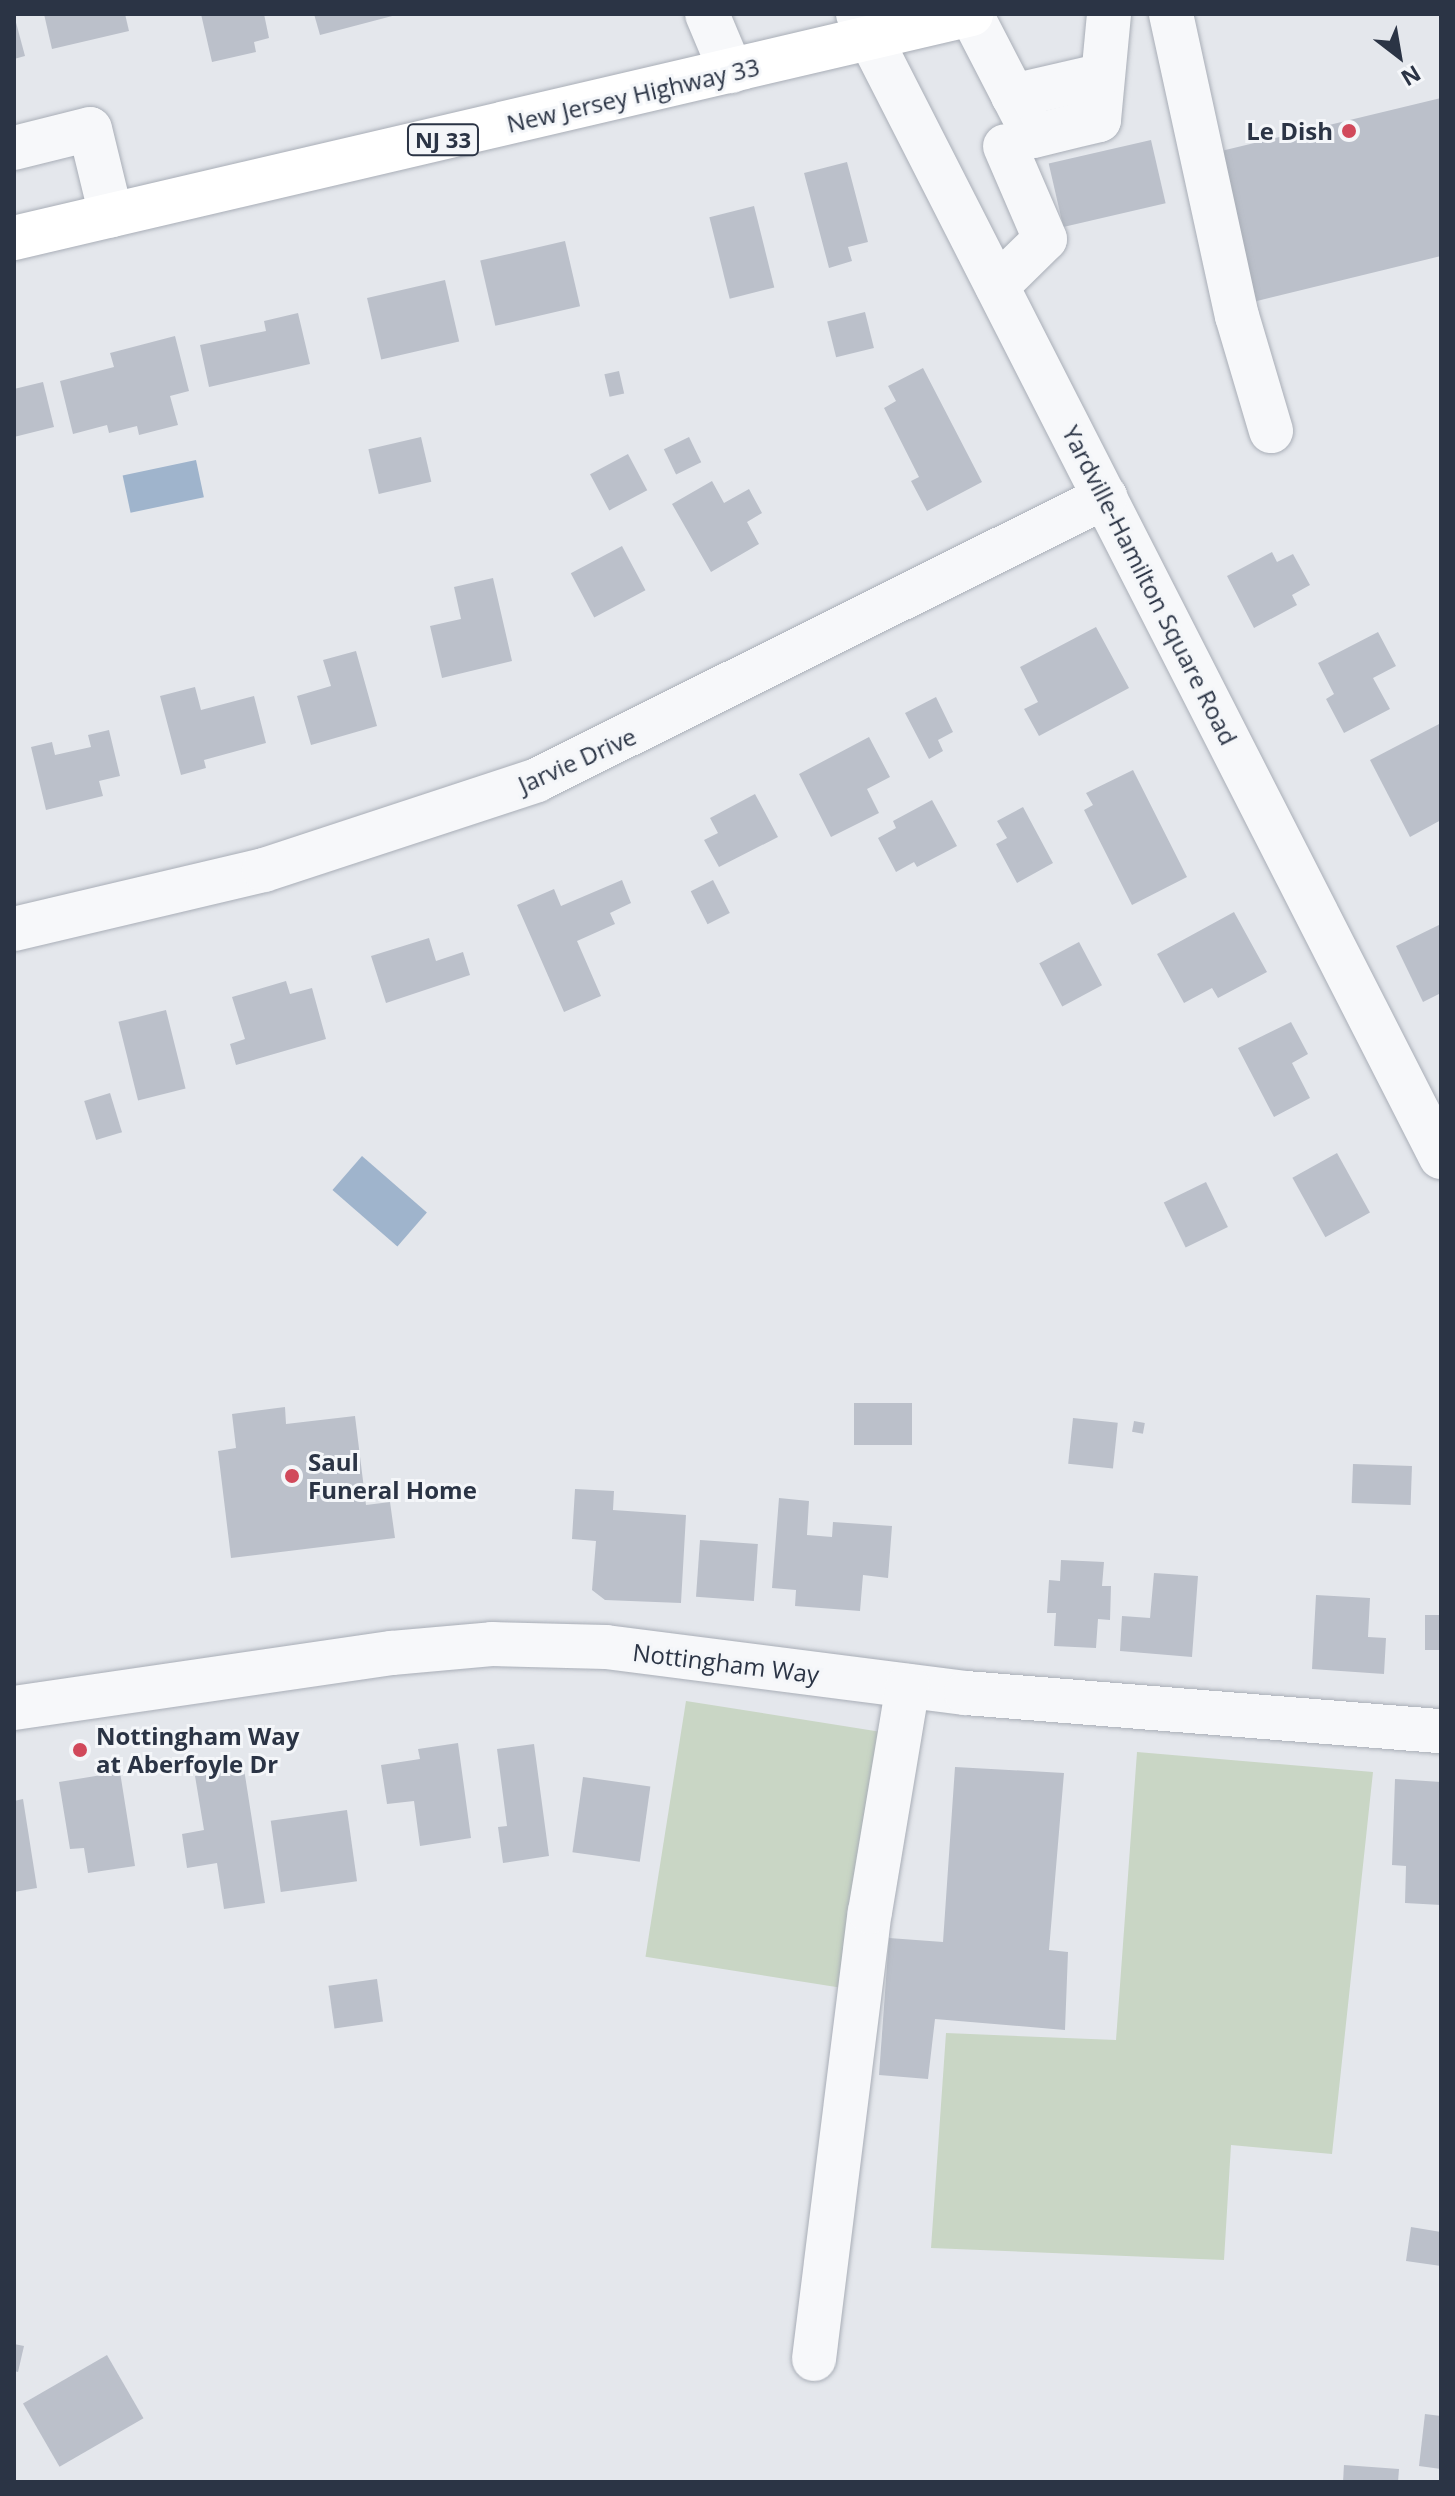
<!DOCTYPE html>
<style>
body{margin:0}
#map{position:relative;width:1455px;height:2496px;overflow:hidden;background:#e4e7ec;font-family:"Open Sans",sans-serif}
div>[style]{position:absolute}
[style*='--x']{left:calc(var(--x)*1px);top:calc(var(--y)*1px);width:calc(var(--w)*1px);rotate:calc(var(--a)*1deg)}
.green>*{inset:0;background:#c9d6c5;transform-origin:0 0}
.water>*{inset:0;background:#9fb4cc;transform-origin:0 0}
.building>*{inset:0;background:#bbc0ca;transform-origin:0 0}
.roads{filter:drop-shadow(0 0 2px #a9aeb7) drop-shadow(0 0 2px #a9aeb7)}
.minor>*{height:44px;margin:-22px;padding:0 22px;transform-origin:22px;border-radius:22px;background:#f7f8fa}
.major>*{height:44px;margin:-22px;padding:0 22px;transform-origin:22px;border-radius:22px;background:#fff}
.dots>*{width:22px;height:22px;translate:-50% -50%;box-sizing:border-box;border:4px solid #f4f6f9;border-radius:50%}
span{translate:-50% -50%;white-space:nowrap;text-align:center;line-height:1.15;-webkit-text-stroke:6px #f4f6f9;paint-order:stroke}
.shield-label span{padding:2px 6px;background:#f4f6f9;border:2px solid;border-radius:6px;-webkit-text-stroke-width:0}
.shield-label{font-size:22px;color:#2b3445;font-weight:700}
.street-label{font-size:24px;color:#2b3445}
.poi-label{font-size:24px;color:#2b3445;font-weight:700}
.right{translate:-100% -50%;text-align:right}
.left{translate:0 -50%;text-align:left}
.frame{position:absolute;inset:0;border:16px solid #2b3445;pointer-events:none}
.north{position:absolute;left:1359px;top:16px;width:80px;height:80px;-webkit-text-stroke:6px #f4f6f9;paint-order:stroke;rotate:149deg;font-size:22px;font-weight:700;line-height:32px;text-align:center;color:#2b3445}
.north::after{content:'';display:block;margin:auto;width:28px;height:36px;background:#2b3445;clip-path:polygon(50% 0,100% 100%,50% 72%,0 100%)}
</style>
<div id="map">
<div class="green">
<i style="left:686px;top:1701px;width:201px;height:259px;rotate:9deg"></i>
<i style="clip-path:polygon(1137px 1752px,1373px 1772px,1332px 2154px,1231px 2145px,1224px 2260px,931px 2248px,946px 2033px,1116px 2040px)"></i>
</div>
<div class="water">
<i style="left:196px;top:460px;width:38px;height:75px;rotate:78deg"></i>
<i style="left:362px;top:1156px;width:86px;height:45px;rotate:41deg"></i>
</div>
<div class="building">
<i style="clip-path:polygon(44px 14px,125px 14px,129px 31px,52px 49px)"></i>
<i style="clip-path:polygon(201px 14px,264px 14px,269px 38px,254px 42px,256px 52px,212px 62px)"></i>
<i style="clip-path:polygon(314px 14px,395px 14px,396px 15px,320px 35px)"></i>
<i style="clip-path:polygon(14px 15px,25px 56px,14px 59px)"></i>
<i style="clip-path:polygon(1441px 98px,1441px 256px,1253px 302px,1217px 152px)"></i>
<i style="left:1151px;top:140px;width:65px;height:105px;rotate:77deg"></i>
<i style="clip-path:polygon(847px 162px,868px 242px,848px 247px,852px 261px,829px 268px,804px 173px)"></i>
<i style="left:754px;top:206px;width:84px;height:46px;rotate:76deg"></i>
<i style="left:565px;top:241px;width:67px;height:87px;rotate:77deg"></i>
<i style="left:445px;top:280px;width:63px;height:80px;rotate:77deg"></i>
<i style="left:865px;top:312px;width:37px;height:39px;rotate:76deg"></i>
<i style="clip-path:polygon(298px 313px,310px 364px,209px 387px,200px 345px,266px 331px,264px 321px)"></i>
<i style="clip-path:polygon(175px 336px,189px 391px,170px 396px,178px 425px,139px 435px,137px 426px,109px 433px,107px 425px,73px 434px,60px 381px,114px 367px,110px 353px)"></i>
<i style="clip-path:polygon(923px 368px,982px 482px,927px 511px,911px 481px,919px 477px,884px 408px,896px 401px,888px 386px)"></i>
<i style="left:619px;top:371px;width:23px;height:15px;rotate:77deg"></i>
<i style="clip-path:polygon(43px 382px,54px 427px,14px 437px,14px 389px)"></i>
<i style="left:421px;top:437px;width:46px;height:54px;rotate:77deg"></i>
<i style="left:689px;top:437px;width:28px;height:28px;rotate:64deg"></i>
<i style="left:628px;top:454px;width:41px;height:43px;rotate:62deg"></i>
<i style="clip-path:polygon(712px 481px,724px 503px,749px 489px,762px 513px,747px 522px,759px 544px,711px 572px,672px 504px)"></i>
<i style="left:622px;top:546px;width:50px;height:58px;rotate:62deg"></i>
<i style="clip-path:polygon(1272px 552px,1277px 562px,1293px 554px,1310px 585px,1292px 595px,1297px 605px,1254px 628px,1227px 576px)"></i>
<i style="clip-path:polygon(493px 578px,512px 661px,442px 678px,430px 626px,461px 619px,454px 587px)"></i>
<i style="clip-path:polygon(1096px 627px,1129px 688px,1039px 736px,1024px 709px,1038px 702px,1020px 667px)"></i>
<i style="clip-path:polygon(1378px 632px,1396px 666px,1373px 678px,1390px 709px,1344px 733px,1326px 699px,1334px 694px,1318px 663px)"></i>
<i style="clip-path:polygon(356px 651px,377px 726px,311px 745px,297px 696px,331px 686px,323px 660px)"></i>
<i style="clip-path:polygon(195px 687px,201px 710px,254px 696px,266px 743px,204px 760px,206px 768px,181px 775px,160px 696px)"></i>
<i style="clip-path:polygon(936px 697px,953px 732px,938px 740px,943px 751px,929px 759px,905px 713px)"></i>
<i style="clip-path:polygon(1441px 723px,1441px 820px,1410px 837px,1370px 760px)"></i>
<i style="clip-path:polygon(109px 730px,120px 776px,99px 781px,103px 796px,46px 810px,31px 747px,52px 742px,55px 755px,91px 747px,88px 735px)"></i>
<i style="clip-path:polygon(869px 737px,890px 777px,867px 789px,879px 813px,831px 837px,799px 774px)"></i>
<i style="clip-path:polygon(1133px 770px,1187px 877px,1132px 905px,1084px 810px,1093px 805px,1086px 793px)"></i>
<i style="clip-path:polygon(755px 794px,778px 837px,719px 867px,704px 840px,718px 833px,710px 818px)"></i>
<i style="clip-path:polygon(932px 800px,957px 846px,917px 867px,914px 862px,896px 872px,878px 838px,896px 828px,893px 821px)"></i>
<i style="clip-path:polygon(1023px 807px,1053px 863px,1017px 883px,996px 844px,1007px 838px,997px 821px)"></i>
<i style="clip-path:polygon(622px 880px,631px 903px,610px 913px,615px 924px,577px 941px,601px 996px,564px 1012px,517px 905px,554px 889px,561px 906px)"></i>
<i style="left:713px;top:880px;width:37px;height:25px;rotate:63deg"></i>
<i style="clip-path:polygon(1234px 912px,1267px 972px,1218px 998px,1212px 988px,1184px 1003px,1157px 954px)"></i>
<i style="clip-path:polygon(1441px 924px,1441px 993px,1423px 1002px,1396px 946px)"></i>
<i style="clip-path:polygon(429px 938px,436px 961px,463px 952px,470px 975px,386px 1003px,371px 956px)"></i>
<i style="left:1079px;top:942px;width:49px;height:45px;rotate:62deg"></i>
<i style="clip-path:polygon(286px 981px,290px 994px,312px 988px,326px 1039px,236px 1065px,230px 1044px,245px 1039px,232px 997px)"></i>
<i style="left:166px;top:1010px;width:81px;height:49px;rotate:76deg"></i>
<i style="clip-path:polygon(1291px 1022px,1308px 1054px,1292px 1063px,1310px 1098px,1274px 1117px,1238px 1048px)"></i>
<i style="left:110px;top:1093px;width:41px;height:27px;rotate:73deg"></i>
<i style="left:1337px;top:1153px;width:68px;height:51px;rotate:61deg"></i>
<i style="left:1206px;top:1182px;width:50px;height:47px;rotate:64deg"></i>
<i style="left:854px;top:1403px;width:58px;height:42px"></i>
<i style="clip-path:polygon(285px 1407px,286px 1424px,355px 1416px,366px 1505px,390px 1502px,395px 1538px,231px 1558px,218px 1451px,236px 1448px,232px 1414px)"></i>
<i style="left:1073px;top:1418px;width:45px;height:46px;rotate:6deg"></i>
<i style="left:1134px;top:1421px;width:11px;height:11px;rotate:10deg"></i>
<i style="left:1353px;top:1464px;width:59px;height:39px;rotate:2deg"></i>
<i style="clip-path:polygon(575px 1489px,614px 1491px,613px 1510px,686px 1515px,681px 1603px,605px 1600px,592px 1590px,596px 1541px,572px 1539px)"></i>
<i style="clip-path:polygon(779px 1498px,809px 1501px,807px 1535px,832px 1537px,833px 1522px,892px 1526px,888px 1578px,863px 1575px,860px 1611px,795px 1606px,796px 1590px,772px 1588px)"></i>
<i style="left:700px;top:1540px;width:58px;height:57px;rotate:4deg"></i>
<i style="clip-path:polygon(1061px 1560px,1104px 1562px,1102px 1586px,1111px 1586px,1110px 1620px,1098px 1619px,1096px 1648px,1054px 1646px,1056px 1613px,1047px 1613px,1049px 1580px,1060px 1581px)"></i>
<i style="clip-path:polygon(1154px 1573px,1198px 1576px,1192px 1657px,1120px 1651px,1122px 1616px,1150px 1618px)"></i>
<i style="clip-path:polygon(1316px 1595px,1370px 1598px,1368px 1637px,1386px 1638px,1384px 1674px,1312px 1669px)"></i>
<i style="left:1425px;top:1615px;width:16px;height:35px"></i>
<i style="clip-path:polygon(458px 1743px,471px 1838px,420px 1846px,414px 1801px,387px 1804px,381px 1765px,420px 1759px,418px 1749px)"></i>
<i style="clip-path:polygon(534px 1744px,549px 1856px,503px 1863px,498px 1827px,507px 1826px,497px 1749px)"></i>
<i style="clip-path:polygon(955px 1767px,1064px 1773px,1049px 1950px,1068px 1952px,1065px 2030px,935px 2019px,928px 2079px,879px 2075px,889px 1938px,943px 1942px)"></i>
<i style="clip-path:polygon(244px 1769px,265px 1903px,224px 1909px,217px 1863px,187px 1868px,182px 1834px,204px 1830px,195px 1776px)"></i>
<i style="clip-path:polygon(120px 1772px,135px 1866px,88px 1873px,84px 1848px,70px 1849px,59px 1782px)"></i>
<i style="left:583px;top:1777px;width:68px;height:76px;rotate:8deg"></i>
<i style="clip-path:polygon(1395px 1779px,1441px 1782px,1441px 1905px,1405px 1903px,1406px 1866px,1392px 1865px)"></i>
<i style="clip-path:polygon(23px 1799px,37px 1888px,14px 1892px,14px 1801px)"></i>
<i style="left:347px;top:1810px;width:72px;height:77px;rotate:82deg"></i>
<i style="left:377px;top:1979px;width:43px;height:49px;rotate:82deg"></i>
<i style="clip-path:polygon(1411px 2227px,1441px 2232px,1441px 2266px,1406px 2261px)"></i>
<i style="clip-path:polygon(14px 2344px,24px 2346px,18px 2372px,14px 2371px)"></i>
<i style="left:107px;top:2355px;width:73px;height:97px;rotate:60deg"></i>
<i style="clip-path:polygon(1425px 2414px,1441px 2416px,1441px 2469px,1419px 2466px)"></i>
<i style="clip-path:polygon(1344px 2465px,1399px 2469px,1398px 2482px,1343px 2482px)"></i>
</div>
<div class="roads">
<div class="minor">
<i style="--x:707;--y:14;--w:62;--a:67.2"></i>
<i style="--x:858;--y:14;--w:1283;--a:62.98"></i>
<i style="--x:971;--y:14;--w:137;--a:62.7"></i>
<i style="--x:1034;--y:136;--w:67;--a:-13.8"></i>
<i style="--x:1099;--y:120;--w:106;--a:-84.6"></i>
<i style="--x:1171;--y:14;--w:309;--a:77.7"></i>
<i style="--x:1237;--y:316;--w:120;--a:73.5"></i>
<i style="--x:1013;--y:96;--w:88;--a:-13.1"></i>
<i style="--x:14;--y:148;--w:78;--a:-14"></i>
<i style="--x:90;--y:129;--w:89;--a:76.3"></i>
<i style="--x:997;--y:286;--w:67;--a:-44.4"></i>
<i style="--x:1045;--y:239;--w:101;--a:-113.3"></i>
<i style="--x:14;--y:929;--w:257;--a:-13.3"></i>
<i style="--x:264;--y:870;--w:287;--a:-18.2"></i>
<i style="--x:537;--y:780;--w:635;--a:-26.48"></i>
<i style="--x:14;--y:1708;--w:382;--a:-8.3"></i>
<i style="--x:392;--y:1653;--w:100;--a:-5.1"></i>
<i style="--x:492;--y:1644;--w:114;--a:1.5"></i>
<i style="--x:606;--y:1647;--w:363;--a:7.3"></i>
<i style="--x:966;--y:1693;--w:477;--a:4.6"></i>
<i style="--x:814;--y:2359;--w:450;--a:-82.9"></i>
<i style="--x:870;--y:1912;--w:229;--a:-80.5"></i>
</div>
<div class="major">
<i style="--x:14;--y:238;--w:983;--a:-13.17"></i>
</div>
</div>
<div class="dots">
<i style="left:1349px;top:131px;background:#d1495b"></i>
<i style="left:292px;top:1476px;background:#d1495b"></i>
<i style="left:80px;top:1750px;background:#d1495b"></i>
</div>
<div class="shield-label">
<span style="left:443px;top:140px">NJ 33</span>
</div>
<div class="street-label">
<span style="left:633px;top:95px;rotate:-13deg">New Jersey Highway 33</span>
<span style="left:1150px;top:585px;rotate:63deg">Yardville-Hamilton Square Road</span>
<span style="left:577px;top:760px;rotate:-24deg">Jarvie Drive</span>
<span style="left:726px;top:1663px;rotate:7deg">Nottingham Way</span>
</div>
<div class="poi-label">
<span class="right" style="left:1333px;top:131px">Le Dish</span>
<span class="left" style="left:308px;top:1476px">Saul<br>Funeral Home</span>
<span class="left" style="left:96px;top:1750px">Nottingham Way<br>at Aberfoyle Dr</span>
</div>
<div class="frame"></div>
<div class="north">N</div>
</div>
